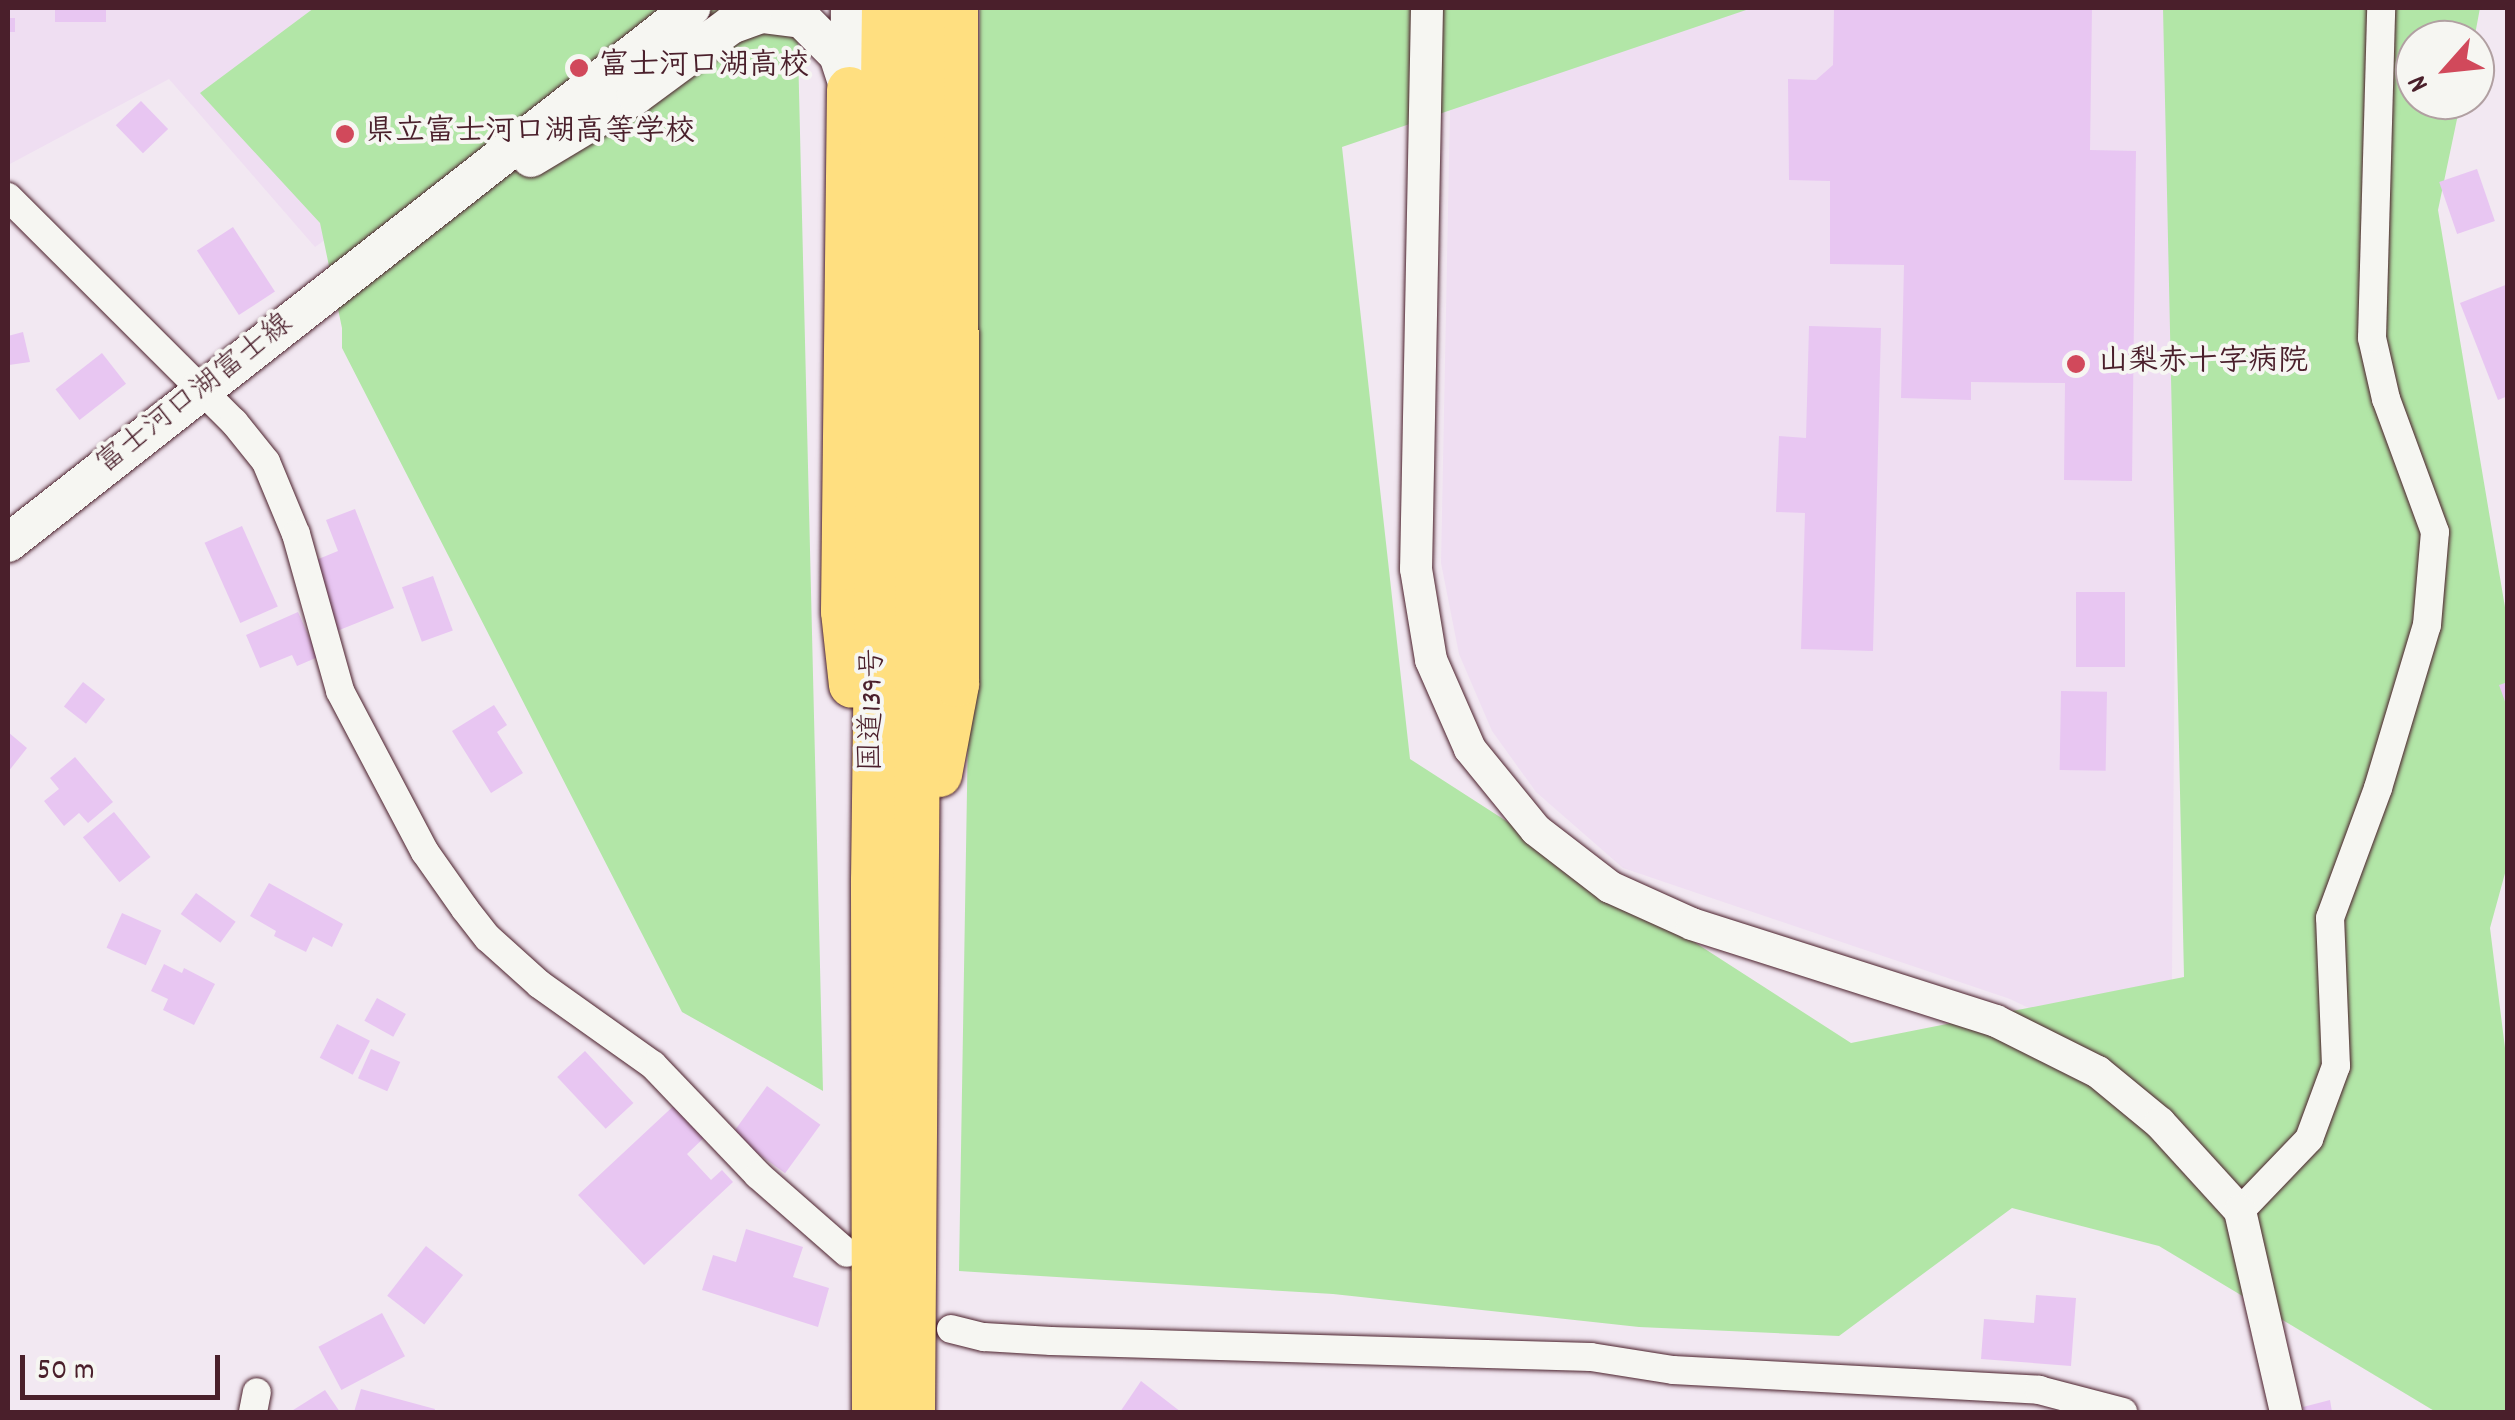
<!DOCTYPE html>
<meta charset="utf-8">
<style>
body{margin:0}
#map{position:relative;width:2515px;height:1420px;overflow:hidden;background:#f2e8f2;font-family:Dekko,"Klee One",sans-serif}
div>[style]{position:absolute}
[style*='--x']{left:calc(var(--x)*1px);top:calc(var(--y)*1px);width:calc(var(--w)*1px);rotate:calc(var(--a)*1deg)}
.built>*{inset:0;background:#efdef2}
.green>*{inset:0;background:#b2e6a7}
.building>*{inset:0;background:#e8c6f2;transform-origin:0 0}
.roads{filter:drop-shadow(0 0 2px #4a1f2b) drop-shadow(0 0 2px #4a1f2b)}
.minor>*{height:28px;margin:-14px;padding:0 14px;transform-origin:14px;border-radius:14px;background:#f6f6f2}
.tertiary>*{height:32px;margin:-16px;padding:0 16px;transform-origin:16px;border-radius:16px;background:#f6f6f2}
.secondary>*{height:38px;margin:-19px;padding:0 19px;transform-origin:19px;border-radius:19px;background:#f6f6f2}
.trunk>*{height:45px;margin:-22.5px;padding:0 22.5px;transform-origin:22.5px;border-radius:22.5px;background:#ffdf80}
.dots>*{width:28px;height:28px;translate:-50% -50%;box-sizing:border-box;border:5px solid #f6f6f2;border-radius:50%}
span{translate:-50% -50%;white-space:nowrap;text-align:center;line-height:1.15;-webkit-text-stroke:8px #f6f6f2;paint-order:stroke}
.poi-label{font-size:30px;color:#4a1f2b;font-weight:700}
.left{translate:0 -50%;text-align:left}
.street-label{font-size:30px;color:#4a1f2b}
.frame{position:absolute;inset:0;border:10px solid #4a1f2b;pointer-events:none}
.north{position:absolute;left:2395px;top:20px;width:100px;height:100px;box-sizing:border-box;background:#f6f6f2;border:2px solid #b1a0a2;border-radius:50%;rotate:243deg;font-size:28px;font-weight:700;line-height:40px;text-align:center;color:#4a1f2b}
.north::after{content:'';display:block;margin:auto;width:35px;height:45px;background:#d1495b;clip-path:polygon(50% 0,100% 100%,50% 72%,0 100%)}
.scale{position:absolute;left:20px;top:1355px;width:200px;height:45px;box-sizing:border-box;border:5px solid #4a1f2b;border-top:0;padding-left:12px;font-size:30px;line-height:35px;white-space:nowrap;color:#4a1f2b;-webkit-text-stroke:8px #f6f6f2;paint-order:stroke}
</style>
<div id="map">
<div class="built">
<i style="clip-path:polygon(8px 8px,512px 8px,517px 103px,315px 247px,169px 79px,8px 165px)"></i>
<i style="clip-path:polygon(1452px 8px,2180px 8px,2171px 1098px,2104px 1044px,2010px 999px,1623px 868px,1536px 792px,1492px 731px,1459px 654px,1441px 563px)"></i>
</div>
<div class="green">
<i style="clip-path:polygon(314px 8px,797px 8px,823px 1091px,682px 1012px,342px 348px,342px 328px,320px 223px,200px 93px)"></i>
<i style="clip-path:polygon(980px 8px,1752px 8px,1342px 147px,1410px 759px,1851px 1043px,2184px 977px,2163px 8px,2480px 8px,2474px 40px,2415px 40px,2415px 100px,2461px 100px,2438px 210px,2507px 619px,2507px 866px,2490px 928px,2508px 1072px,2507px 1412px,2436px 1412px,2159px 1246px,2012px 1208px,1839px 1336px,1639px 1327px,1333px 1294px,959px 1271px)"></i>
</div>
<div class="building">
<i style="left:55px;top:8px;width:51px;height:14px"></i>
<i style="clip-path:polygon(1834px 8px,2092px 8px,2090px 150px,2136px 151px,2132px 481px,2064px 480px,2065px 383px,1971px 382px,1971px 400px,1901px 398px,1904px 265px,1830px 264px,1830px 181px,1789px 180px,1788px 79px,1816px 80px,1833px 65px)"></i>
<i style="left:8px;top:18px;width:7px;height:14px"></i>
<i style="left:141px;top:101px;width:39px;height:35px;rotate:46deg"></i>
<i style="left:2477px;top:169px;width:55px;height:40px;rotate:71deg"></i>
<i style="left:233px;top:227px;width:77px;height:43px;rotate:57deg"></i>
<i style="clip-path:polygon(2508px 284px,2508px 396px,2498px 400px,2460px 303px)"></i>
<i style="clip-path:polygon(1809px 326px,1881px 328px,1873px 651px,1801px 649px,1805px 513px,1776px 512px,1779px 436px,1806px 438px)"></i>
<i style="clip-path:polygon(23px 332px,30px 362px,9px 365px,8px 336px)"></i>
<i style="left:102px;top:353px;width:39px;height:59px;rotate:52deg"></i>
<i style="clip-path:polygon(355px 509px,394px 608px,337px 631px,311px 562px,338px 551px,326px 520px)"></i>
<i style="left:242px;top:526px;width:88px;height:41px;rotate:66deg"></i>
<i style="left:433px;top:576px;width:58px;height:33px;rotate:70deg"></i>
<i style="left:2076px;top:592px;width:49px;height:75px"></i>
<i style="clip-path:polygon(298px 612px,318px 657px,297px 666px,292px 655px,260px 668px,246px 635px)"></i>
<i style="left:83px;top:682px;width:28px;height:31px;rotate:38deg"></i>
<i style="clip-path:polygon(2508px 682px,2508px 707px,2507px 707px,2499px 685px)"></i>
<i style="left:2061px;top:691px;width:46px;height:79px;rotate:1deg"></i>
<i style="clip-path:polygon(494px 705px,507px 725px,497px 732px,523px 773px,491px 793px,452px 731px)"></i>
<i style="clip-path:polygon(8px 732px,27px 748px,8px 772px)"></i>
<i style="clip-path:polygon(75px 757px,113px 802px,88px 823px,79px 813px,64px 826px,44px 801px,59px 789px,50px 778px)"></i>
<i style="left:114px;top:812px;width:58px;height:40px;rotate:51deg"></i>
<i style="clip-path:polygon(269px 883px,343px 924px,332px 947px,313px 937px,306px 952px,274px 936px,276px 931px,250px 916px)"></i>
<i style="left:196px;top:893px;width:49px;height:26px;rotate:36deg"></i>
<i style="left:122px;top:913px;width:43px;height:38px;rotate:24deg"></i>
<i style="clip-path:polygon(164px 964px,182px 973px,184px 968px,215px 984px,194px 1025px,163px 1010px,168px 999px,151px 991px)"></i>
<i style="left:377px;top:998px;width:33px;height:26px;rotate:29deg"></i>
<i style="left:337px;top:1024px;width:37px;height:38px;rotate:27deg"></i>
<i style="left:371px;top:1049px;width:32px;height:32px;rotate:24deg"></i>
<i style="left:585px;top:1051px;width:71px;height:38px;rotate:47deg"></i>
<i style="left:767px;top:1086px;width:66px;height:60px;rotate:36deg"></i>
<i style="clip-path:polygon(681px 1099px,711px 1131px,687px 1154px,711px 1180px,722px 1170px,733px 1182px,644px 1265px,578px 1195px)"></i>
<i style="clip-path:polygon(746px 1229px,803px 1247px,793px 1277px,829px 1288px,818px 1327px,702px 1290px,713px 1255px,736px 1262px)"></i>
<i style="left:426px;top:1246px;width:47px;height:63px;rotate:38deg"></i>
<i style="clip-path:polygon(2036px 1295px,2076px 1298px,2071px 1366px,1981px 1359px,1984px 1319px,2034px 1323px)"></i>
<i style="left:382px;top:1313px;width:49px;height:72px;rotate:62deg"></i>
<i style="clip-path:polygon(1141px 1381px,1181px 1412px,1120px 1412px)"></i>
<i style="clip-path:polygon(361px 1389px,435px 1409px,434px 1412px,354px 1412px)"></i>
<i style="clip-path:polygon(325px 1390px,340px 1412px,290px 1412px)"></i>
<i style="clip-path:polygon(2330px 1400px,2332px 1412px,2305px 1412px,2303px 1407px)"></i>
</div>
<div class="roads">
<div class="minor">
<i style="--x:8;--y:197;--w:319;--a:44.9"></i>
<i style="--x:234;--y:422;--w:51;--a:51.3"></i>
<i style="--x:266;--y:462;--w:78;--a:67.4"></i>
<i style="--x:296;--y:534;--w:163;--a:74.3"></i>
<i style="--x:340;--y:691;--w:182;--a:62.2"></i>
<i style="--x:425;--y:852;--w:70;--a:54.9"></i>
<i style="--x:465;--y:909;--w:37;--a:52"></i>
<i style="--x:488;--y:938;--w:69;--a:42"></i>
<i style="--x:539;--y:984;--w:140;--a:35.4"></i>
<i style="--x:653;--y:1065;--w:152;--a:46.3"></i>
<i style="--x:758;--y:1175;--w:118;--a:41.2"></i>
<i style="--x:2240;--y:1211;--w:100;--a:-46.2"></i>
<i style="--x:2309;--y:1139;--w:78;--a:-69.7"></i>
<i style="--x:2336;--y:1066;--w:148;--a:-92.3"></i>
<i style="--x:2330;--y:918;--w:139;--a:-69.7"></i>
<i style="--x:2378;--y:788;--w:170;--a:-73.3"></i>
<i style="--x:2427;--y:625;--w:93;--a:-85.1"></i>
<i style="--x:2435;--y:532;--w:142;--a:-110.2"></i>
<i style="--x:2386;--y:399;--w:63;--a:-102.9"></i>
<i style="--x:2372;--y:338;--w:330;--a:-88.4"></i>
<i style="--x:951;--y:1329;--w:34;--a:14"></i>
<i style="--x:984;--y:1337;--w:67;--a:3.4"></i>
<i style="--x:1051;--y:1341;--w:540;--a:1.7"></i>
<i style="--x:1591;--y:1357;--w:83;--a:9"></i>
<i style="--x:1673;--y:1370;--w:367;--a:3.1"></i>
<i style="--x:2039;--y:1390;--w:87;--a:14.7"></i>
<i style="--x:253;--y:1412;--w:20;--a:-79"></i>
</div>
<div class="tertiary">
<i style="--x:1427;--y:8;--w:561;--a:91.12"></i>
<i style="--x:1416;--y:569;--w:92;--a:80.6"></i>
<i style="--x:1431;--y:660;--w:97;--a:66.3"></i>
<i style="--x:1470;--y:749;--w:104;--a:50.8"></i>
<i style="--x:1536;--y:830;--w:93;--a:37.6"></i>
<i style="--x:1610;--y:887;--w:90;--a:24.3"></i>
<i style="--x:1692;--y:924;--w:319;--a:17.7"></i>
<i style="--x:1996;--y:1021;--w:114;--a:26.6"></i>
<i style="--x:2098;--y:1072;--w:80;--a:39.4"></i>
<i style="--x:2160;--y:1123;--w:119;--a:47.7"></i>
<i style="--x:2240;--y:1211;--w:206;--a:77.1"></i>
</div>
<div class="secondary">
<i style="--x:731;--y:25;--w:33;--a:-20"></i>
<i style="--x:762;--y:14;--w:40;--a:7.1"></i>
<i style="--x:802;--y:19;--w:51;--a:45"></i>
<i style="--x:838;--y:55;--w:36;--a:72"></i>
<i style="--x:849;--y:76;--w:68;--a:-89.2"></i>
<i style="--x:531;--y:158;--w:122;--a:-31"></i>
<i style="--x:636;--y:95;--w:147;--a:-36.4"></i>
<i style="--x:8;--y:543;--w:868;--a:-38.07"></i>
</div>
<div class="trunk">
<i style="--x:849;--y:89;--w:522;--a:90.66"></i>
<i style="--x:843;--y:611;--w:74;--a:83.8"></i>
<i style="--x:939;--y:774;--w:92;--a:-79.3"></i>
<i style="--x:956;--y:684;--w:676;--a:-90.08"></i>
<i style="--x:874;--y:1412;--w:532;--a:-90.11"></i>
<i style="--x:873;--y:880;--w:872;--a:-89.28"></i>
<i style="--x:912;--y:1412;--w:1404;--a:-89.59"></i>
</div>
</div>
<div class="dots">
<i style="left:579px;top:68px;background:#d1495b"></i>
<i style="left:345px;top:134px;background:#d1495b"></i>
<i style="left:2076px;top:364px;background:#d1495b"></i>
</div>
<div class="poi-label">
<span class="left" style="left:599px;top:68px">富士河口湖高校</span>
<span class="left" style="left:365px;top:134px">県立富士河口湖高等学校</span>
<span class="left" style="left:2098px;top:364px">山梨赤十字病院</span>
</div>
<div class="street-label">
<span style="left:196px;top:396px;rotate:-38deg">富士河口湖富士線</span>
<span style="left:875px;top:710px;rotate:-89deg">国道139号</span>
</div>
<div class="frame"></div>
<div class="north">N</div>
<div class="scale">50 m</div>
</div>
